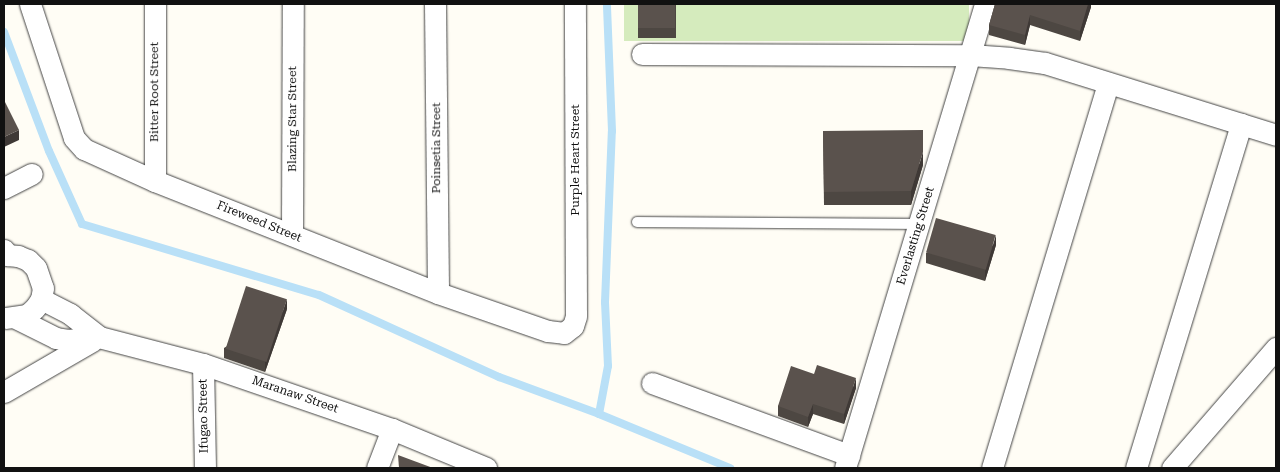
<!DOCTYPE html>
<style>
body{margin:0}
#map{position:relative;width:1280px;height:472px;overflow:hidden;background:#fffdf5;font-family:"Roboto Serif",serif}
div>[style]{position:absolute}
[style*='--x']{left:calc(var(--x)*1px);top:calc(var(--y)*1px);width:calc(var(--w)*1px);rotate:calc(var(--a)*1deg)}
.green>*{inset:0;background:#d5ebbd;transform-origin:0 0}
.stream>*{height:8px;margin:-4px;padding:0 4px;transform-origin:4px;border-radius:4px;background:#b9e0f7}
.roads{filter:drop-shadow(0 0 1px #444) drop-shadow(0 0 1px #444)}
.lane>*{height:10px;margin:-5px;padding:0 5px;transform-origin:5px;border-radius:5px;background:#fff}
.street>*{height:21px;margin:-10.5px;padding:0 10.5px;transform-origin:10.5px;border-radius:10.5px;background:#fff}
.wall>*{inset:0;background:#4d4742;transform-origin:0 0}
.shaded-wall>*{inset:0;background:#3f3936}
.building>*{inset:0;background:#5a524d;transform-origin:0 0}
span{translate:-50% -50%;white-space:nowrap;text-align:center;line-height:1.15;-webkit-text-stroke:5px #fff;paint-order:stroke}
.street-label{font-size:12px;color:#111}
.frame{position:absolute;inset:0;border:5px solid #111;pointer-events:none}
</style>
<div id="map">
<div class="green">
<i style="left:624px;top:4px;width:345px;height:37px"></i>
</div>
<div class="stream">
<i style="--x:4;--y:32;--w:127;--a:69.3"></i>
<i style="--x:49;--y:151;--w:80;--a:65.7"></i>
<i style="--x:82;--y:224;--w:247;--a:16.7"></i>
<i style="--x:319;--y:295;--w:198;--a:24.5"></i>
<i style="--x:499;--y:377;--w:107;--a:20.3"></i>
<i style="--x:599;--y:414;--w:142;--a:22.4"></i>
<i style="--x:599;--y:414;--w:49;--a:-79.4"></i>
<i style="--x:608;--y:366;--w:64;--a:-92.7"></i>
<i style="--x:605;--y:302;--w:171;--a:-87.7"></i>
<i style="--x:612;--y:131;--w:127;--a:-92.3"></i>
</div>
<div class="roads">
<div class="lane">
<i style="--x:637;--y:222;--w:283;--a:0.4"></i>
</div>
<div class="street">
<i style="--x:30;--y:4;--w:141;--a:71.8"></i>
<i style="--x:74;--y:138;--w:15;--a:48"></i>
<i style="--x:84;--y:149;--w:78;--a:24.3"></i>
<i style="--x:155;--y:181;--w:304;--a:21.6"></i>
<i style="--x:438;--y:293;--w:116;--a:19.1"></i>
<i style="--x:548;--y:331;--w:16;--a:7"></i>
<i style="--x:564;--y:333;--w:11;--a:-38"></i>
<i style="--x:573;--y:326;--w:10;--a:-73"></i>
<i style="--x:576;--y:316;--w:312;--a:-90.2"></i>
<i style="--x:435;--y:4;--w:289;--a:89.4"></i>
<i style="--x:642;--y:54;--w:328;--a:0.2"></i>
<i style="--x:970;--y:55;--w:39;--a:4"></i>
<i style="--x:1009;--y:58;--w:36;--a:8"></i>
<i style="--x:1045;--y:63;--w:242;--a:17.3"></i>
<i style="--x:155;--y:181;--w:177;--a:-90"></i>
<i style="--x:4;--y:188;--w:31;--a:-27"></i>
<i style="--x:292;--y:235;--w:231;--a:-89.8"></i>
<i style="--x:4;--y:250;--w:6;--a:59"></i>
<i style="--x:7;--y:255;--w:11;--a:5"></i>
<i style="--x:18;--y:256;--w:11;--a:22"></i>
<i style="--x:28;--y:260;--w:11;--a:45"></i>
<i style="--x:36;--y:268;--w:21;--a:71"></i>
<i style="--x:43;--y:288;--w:11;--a:100"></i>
<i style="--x:41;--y:299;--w:11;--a:124"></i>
<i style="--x:35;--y:308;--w:11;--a:139"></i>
<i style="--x:27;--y:315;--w:21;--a:172"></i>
<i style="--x:41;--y:299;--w:33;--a:27"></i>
<i style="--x:70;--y:314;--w:37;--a:38"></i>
<i style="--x:16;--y:318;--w:45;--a:26.6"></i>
<i style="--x:56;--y:338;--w:12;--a:9"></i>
<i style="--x:68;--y:340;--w:31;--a:-6"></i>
<i style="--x:99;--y:337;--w:107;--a:14.6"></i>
<i style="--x:203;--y:364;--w:200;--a:19"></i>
<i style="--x:392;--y:429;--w:102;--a:22.5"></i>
<i style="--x:203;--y:364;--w:104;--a:88.9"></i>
<i style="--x:652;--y:383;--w:210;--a:20.1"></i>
<i style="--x:4;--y:392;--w:102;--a:-30.1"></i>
<i style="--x:377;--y:468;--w:42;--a:-69"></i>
<i style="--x:845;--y:468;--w:485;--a:-73.2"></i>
<i style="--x:992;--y:468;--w:402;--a:-73.2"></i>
<i style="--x:1136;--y:468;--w:360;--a:-73"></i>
<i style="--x:1172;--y:468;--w:159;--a:-49.1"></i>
</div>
</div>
<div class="wall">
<i style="left:638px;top:4px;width:38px;height:34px"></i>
<i style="clip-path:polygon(995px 4px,1091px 4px,1091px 7px,1080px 41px,1030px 25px,1025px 45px,989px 35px,989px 25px)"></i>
<i style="clip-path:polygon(823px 131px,923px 165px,911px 205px,824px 205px)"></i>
<i style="clip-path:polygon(996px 245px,985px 281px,926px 263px,926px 253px)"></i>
<i style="clip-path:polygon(287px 309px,265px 372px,224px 358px,224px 348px)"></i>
<i style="clip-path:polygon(814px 374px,856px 388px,844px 424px,813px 414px,808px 427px,778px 416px,778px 406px)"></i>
</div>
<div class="shaded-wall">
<i style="clip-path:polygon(1088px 4px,1091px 4px,1091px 7px,1080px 41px,1080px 31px)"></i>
<i style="clip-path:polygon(1030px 15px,1030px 25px,1025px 45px,1025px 35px)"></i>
<i style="clip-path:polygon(19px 130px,19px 140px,4px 147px,4px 137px)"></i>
<i style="clip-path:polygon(923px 152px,923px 165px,911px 205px,911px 191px)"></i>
<i style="clip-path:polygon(996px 235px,996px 245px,985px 281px,985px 271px)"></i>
<i style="clip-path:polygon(287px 299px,287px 309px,265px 372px,265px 362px)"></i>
<i style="clip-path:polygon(856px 378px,856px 388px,844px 424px,844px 414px)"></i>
<i style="clip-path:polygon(813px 404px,813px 414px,808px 427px,808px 417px)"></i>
</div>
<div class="building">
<i style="left:638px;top:4px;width:37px;height:24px"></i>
<i style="clip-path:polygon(995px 4px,1088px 4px,1080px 31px,1030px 15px,1025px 35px,989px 25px)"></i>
<i style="clip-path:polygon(4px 100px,19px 130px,4px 137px)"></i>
<i style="clip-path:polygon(923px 130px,923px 152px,911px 191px,824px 192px,823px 131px)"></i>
<i style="left:936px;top:218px;width:62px;height:36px;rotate:16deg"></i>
<i style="left:246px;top:286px;width:43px;height:66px;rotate:18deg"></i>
<i style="clip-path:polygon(817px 365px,856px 378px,844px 414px,813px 404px,808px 417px,778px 406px,791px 366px,814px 374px)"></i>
<i style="clip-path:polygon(398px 455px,433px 468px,399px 468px)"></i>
</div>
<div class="street-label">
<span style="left:155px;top:92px;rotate:-90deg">Bitter Root Street</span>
<span style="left:293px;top:119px;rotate:-90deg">Blazing Star Street</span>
<span style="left:437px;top:148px;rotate:-90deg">Poinsetia Street</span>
<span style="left:576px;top:160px;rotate:-90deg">Purple Heart Street</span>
<span style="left:259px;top:222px;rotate:22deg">Fireweed Street</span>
<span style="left:916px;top:236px;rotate:-73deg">Everlasting Street</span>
<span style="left:295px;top:395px;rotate:19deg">Maranaw Street</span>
<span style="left:204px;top:416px;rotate:-91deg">Ifugao Street</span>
</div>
<div class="frame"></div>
</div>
